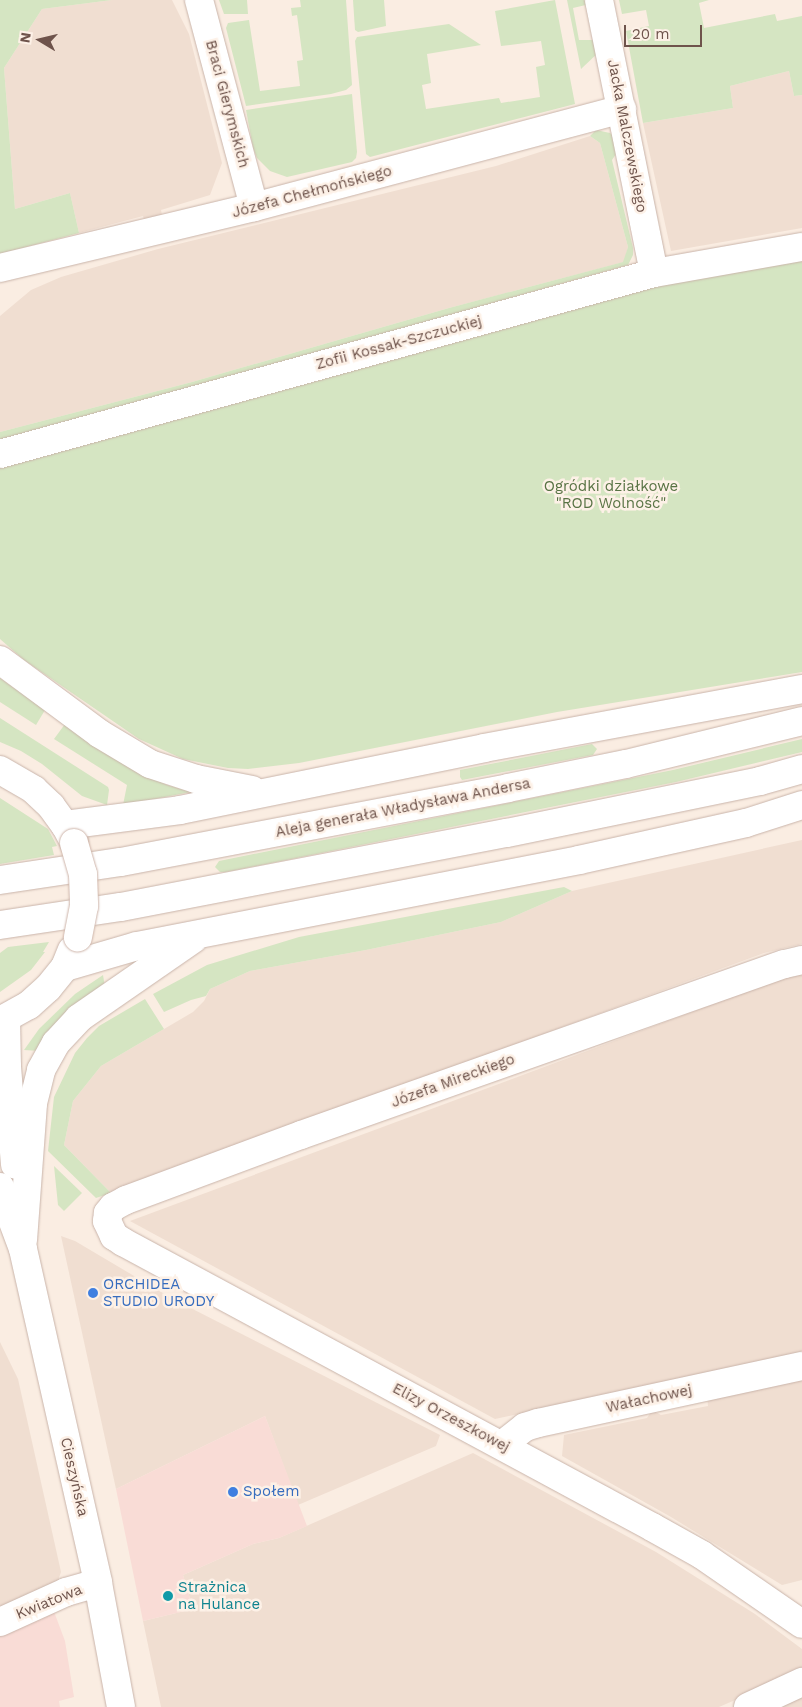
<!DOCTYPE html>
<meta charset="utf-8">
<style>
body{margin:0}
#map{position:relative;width:802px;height:1707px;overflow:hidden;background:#faede2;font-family:"Work Sans",sans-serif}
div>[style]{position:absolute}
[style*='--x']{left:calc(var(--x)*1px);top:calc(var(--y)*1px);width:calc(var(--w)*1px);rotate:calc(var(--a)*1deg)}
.residential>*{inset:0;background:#f0ded1}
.commercial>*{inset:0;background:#f9dcd6}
.green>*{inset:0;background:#d5e5c2}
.roads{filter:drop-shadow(0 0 1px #c9b4aa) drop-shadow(0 0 1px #c9b4aa)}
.minor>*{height:28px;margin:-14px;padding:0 14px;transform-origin:14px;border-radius:14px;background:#fff}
.secondary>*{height:28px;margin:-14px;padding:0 14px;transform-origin:14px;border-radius:14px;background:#fff}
.bridges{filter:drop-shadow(0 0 1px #ceb5aa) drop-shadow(0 0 1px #ceb5aa)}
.secondary-bridge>*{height:28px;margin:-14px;padding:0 14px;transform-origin:14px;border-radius:14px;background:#fff}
.dots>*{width:14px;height:14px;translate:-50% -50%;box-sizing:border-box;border:2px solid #fdf1e7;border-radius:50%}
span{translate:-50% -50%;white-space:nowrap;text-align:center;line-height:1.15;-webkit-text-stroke:5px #fdf1e7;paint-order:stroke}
.street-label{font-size:15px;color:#6e534b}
.park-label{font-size:15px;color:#587344}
.shop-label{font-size:15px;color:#366cbe}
.left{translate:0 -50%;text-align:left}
.culture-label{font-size:15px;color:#0d838f}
.north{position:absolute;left:15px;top:15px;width:50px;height:50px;-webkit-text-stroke:4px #fdf1e7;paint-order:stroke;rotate:279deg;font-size:14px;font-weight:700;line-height:20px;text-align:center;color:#6e534b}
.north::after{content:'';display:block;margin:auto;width:18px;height:22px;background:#6e534b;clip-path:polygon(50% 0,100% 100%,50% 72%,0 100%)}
.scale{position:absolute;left:624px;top:25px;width:78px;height:22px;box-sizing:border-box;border:2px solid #6e534b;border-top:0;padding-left:6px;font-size:15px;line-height:18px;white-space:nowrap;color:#6e534b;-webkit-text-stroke:4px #fdf1e7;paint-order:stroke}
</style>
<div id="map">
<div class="residential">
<i style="clip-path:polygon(112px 0,172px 0,189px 34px,222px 163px,210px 195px,161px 210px,162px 215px,144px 220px,143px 216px,79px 233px,70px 193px,15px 209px,4px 68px,42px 9px)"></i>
<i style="clip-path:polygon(789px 71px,794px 96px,802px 95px,802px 228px,671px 251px,643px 123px,733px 108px,730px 86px)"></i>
<i style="clip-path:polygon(590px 136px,600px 143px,628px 247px,624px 262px,449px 308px,192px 382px,0 432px,0 316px,31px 290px,61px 277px,158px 249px,496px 166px)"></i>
<i style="clip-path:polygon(802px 840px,802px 944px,764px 953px,111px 1193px,64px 1145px,73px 1101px,101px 1066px,193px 1012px,204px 1001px,210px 989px,250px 971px,366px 950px,501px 922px,572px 891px)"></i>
<i style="clip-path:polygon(802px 971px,802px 1354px,495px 1419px,130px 1221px)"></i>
<i style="clip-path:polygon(61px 1236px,75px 1241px,173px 1299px,440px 1435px,436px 1446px,298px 1505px,265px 1416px,116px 1489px)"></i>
<i style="clip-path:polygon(0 1342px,18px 1379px,61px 1572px,56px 1586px,0 1609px)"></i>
<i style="clip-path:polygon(802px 1377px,802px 1580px,782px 1585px,671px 1517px,562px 1456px,564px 1435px,647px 1418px,652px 1410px,661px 1415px,708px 1406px,707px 1396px)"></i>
<i style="clip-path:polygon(473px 1453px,656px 1552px,755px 1614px,802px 1649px,802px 1671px,719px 1707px,161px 1707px,143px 1621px,193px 1609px,183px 1575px,253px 1544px,279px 1538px)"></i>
<i style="clip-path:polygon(802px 1695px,802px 1707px,775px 1707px)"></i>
</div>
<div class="commercial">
<i style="clip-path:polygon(265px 1416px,307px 1526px,279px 1538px,253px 1544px,183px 1575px,193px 1609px,143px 1621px,116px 1489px)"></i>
<i style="clip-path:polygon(53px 1609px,65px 1641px,74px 1697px,59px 1701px,60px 1707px,0 1707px,0 1633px)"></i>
</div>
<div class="green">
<i style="clip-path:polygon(0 0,112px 0,42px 9px,4px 68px,15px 209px,70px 193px,79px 233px,0 254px)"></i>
<i style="clip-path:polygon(219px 0,247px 0,248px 14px,224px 14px)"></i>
<i style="clip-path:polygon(300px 0,346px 0,352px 85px,346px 90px,331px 94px,246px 106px,226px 28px,228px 23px,249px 20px,260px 91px,300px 86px,297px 61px,303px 60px,297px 15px,292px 16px,291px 8px,301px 7px)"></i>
<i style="clip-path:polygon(353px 0,384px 0,386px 26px,358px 32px,355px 30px)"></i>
<i style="clip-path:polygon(555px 0,575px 104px,370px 157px,366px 154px,355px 41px,357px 37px,449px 24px,481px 45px,427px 54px,431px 83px,422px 85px,426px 109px,499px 98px,501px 103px,540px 97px,536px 67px,545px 65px,541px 41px,501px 46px,495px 11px)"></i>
<i style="clip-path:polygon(567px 0,589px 0,590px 4px,573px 8px,579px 40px,595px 40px,599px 52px,581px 69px)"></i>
<i style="clip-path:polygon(619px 0,709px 0,699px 3px,704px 28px,775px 14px,777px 21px,802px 16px,802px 95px,794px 96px,789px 71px,730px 86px,733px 108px,643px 123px,626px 31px,649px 26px,646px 10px,622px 14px)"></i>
<i style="clip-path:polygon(352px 94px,357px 152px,356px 158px,352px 162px,287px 177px,270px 171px,257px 158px,253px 148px,246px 110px)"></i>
<i style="clip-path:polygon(596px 130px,610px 133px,617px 139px,620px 148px,612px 160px,633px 248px,633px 255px,628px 265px,0 442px,0 432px,192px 382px,449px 308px,623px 262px,628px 247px,600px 143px,590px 136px)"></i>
<i style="clip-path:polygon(802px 254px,802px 672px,557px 712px,299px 763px,248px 769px,228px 768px,183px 759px,139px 739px,24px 660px,0 639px,0 462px,655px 282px)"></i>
<i style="clip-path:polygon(0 678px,45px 710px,36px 725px,0 702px)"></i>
<i style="clip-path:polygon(0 718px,108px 787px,109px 790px,107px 805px,82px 796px,42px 764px,21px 751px,0 742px)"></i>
<i style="clip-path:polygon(65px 724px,135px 769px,167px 785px,191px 792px,123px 805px,127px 785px,54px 739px)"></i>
<i style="clip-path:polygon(802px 739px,802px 752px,676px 782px,226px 872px,220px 872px,215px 867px,219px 861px,673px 770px)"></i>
<i style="clip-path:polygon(592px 744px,597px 749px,593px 755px,462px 780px,460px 777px,460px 770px)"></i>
<i style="clip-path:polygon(0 798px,48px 829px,57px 846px,52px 847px,54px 855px,0 864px)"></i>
<i style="clip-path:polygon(564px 887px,572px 891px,501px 922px,366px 950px,250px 971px,210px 989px,206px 996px,191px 1000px,164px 1012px,153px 994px,207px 965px,299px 937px)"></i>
<i style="clip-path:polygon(49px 942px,43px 952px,45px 952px,31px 970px,0 992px,0 953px,8px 947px)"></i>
<i style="clip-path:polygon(103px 975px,105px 987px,40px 1051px,24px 1050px,39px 1029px,75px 994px)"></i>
<i style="clip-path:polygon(145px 999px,164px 1029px,101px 1066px,73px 1101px,64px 1145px,111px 1193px,96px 1198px,48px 1151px,54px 1097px,75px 1053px,87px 1038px,99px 1026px)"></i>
<i style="clip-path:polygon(54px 1166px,82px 1193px,64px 1211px,58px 1205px)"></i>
</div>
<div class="roads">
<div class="minor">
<i style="--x:199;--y:0;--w:214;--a:75.1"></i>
<i style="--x:599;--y:0;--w:278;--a:78.6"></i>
<i style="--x:0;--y:268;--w:261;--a:-13.5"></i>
<i style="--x:254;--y:207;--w:381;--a:-14.9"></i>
<i style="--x:0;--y:454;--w:679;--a:-15.47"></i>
<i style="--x:654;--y:273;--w:150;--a:-10"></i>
<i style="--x:802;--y:960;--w:18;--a:167"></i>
<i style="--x:784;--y:964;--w:512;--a:160.5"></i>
<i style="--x:301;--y:1135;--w:187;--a:159.6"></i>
<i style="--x:126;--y:1200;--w:15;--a:152"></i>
<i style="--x:113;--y:1207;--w:8;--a:130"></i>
<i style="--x:108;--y:1213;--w:8;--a:97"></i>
<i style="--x:107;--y:1221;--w:17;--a:65"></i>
<i style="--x:114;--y:1236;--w:11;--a:34"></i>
<i style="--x:123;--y:1242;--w:601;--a:28.31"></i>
<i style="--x:652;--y:1527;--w:57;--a:29.2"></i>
<i style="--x:702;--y:1555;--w:121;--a:34.6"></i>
<i style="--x:502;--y:1445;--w:29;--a:-38"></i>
<i style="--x:525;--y:1427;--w:14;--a:-17"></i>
<i style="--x:538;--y:1423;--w:270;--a:-12.2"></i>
<i style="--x:0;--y:1622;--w:72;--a:-24.4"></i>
<i style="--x:66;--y:1592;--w:33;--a:-16"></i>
<i style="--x:748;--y:1707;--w:60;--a:-24.8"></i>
</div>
<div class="secondary">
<i style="--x:0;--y:660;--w:124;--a:36.5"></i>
<i style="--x:100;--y:734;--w:58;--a:31"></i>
<i style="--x:150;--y:764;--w:48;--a:18.1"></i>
<i style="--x:196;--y:779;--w:57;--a:11.1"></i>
<i style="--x:0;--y:770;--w:39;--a:30"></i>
<i style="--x:34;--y:790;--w:23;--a:43"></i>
<i style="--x:51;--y:806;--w:24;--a:54"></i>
<i style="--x:65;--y:825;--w:19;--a:62"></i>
<i style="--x:65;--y:825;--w:116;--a:-7.4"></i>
<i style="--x:180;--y:810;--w:310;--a:-11.5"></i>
<i style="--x:484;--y:748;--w:323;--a:-10.5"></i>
<i style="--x:0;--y:880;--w:122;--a:-8.5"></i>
<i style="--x:121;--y:862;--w:394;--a:-10.8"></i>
<i style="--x:508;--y:788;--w:120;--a:-11.5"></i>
<i style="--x:626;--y:764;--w:181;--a:-13.7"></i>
<i style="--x:0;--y:925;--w:122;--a:-8.5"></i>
<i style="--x:121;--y:907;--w:393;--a:-10.9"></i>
<i style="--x:507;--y:833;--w:258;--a:-11.6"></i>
<i style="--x:760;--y:781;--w:44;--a:-15.9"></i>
<i style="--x:65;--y:967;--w:75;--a:-16.3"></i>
<i style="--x:137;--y:946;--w:450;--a:-11"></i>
<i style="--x:579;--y:860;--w:171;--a:-12.5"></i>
<i style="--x:746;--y:823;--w:59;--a:-17.8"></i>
<i style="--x:6;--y:1019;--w:48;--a:88.8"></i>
<i style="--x:7;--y:1067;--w:98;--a:85.3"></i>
<i style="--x:0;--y:1021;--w:33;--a:-29"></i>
<i style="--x:29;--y:1005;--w:25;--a:-42"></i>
<i style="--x:48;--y:988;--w:27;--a:-51"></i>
<i style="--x:65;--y:967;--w:18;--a:-68"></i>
<i style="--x:0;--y:1187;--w:66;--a:69.6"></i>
<i style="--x:23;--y:1249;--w:342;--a:77.3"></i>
<i style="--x:98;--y:1583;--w:126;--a:79.5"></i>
<i style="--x:23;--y:1240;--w:137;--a:-85.8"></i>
<i style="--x:33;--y:1103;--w:34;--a:-76"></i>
<i style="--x:41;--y:1070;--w:31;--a:-61"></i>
<i style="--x:56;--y:1043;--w:34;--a:-47"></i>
<i style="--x:79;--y:1018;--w:139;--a:-34.7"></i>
</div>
</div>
<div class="bridges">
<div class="secondary-bridge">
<i style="--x:74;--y:843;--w:32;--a:74"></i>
<i style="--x:83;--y:874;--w:32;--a:88"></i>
<i style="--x:84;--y:906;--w:32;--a:101"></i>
</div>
</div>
<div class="dots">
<i style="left:93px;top:1293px;background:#3f7fe0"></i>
<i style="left:233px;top:1492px;background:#3f7fe0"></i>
<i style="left:168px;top:1596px;background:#0f9aa8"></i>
</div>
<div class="street-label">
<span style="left:227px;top:104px;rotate:75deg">Braci Gierymskich</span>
<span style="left:627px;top:136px;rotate:79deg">Jacka Malczewskiego</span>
<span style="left:312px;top:192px;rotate:-15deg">Józefa Chełmońskiego</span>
<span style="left:399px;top:343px;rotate:-15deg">Zofii Kossak-Szczuckiej</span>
<span style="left:403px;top:808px;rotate:-11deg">Aleja generała Władysława Andersa</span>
<span style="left:453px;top:1081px;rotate:-20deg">Józefa Mireckiego</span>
<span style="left:649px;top:1399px;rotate:-12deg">Wałachowej</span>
<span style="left:451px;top:1418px;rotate:28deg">Elizy Orzeszkowej</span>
<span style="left:74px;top:1477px;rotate:77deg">Cieszyńska</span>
<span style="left:49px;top:1602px;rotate:-22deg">Kwiatowa</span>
</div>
<div class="park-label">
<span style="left:611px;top:495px">Ogródki działkowe<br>"ROD Wolność"</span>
</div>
<div class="shop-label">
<span class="left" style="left:103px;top:1293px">ORCHIDEA<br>STUDIO URODY</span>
<span class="left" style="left:243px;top:1492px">Społem</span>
</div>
<div class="culture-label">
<span class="left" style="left:178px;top:1596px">Strażnica<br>na Hulance</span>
</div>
<div class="north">N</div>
<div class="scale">20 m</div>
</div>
